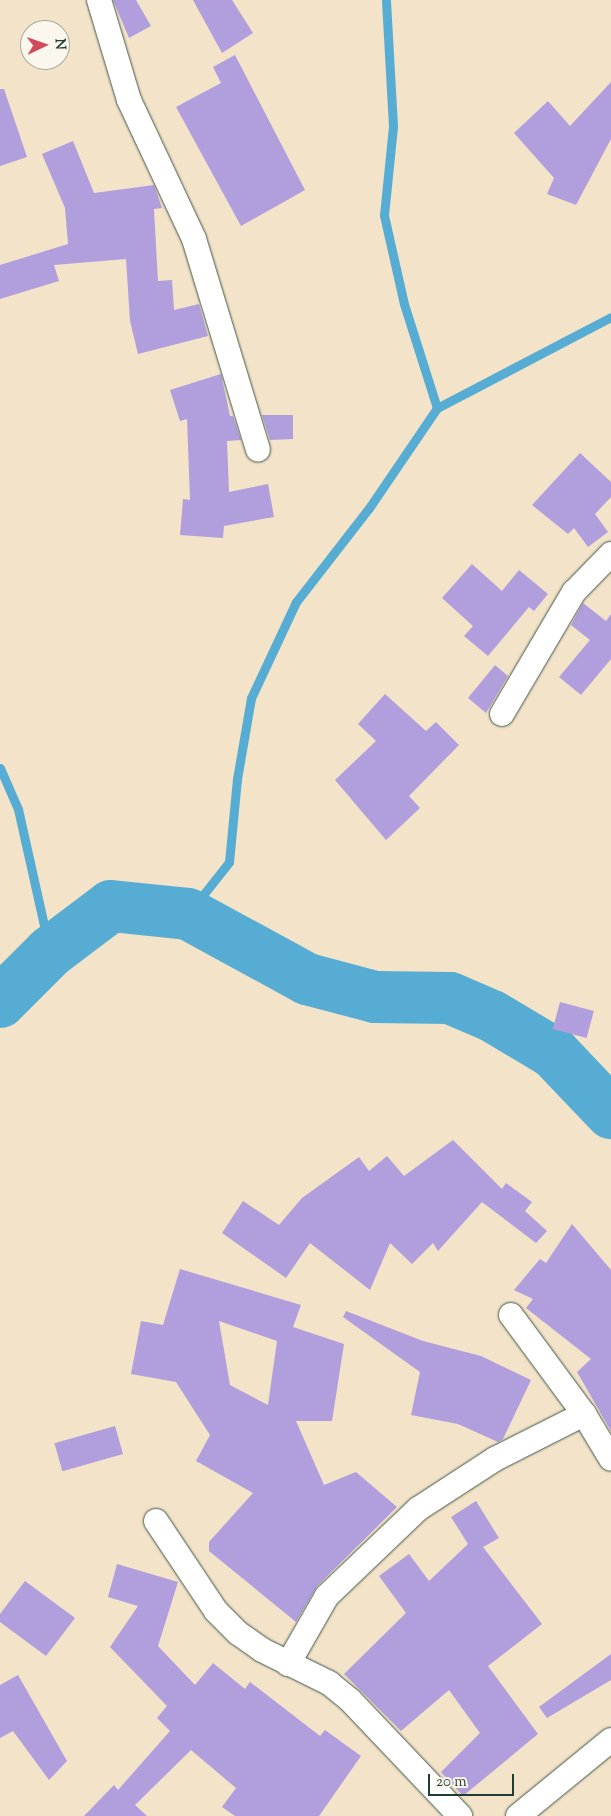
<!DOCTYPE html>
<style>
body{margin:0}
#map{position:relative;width:611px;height:1816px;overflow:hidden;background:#f3e3c8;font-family:"Sorts Mill Goudy",serif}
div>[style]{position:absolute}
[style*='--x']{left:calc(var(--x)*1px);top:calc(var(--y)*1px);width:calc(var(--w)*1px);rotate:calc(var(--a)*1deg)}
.stream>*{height:9px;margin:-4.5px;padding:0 4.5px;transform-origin:4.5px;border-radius:4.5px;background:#56acd2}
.river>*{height:52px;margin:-26px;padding:0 26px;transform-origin:26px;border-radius:26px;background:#56acd2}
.building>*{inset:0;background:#b09edd;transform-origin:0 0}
.roads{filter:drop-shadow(0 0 1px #3f564a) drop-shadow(0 0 1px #3f564a)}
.minor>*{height:24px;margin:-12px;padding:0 12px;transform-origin:12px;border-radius:12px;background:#fff}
span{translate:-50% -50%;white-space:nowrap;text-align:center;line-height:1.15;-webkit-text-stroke:5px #fbf7ec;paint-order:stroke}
.north{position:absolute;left:20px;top:20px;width:50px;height:50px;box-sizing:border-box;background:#fbf7ec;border:1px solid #a3ada2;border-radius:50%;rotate:87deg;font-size:14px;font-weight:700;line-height:20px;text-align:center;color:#1f3d34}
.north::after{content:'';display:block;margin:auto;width:18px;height:22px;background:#d1495b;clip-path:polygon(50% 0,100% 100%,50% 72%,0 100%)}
.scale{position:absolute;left:428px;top:1774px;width:86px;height:22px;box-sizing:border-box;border:2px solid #1f3d34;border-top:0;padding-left:6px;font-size:15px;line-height:18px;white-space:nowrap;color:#1f3d34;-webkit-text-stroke:4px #fbf7ec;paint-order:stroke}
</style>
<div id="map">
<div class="stream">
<i style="--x:437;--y:408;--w:196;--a:-27.6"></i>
<i style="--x:0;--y:768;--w:45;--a:66.3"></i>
<i style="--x:18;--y:809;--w:147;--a:77.4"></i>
<i style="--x:188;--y:914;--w:66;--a:-51.7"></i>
<i style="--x:229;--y:862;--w:83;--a:-84.5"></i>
<i style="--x:237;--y:779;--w:82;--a:-80.2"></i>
<i style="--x:251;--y:698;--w:106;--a:-64.9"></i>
<i style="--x:296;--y:602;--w:119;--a:-52.2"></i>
<i style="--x:369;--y:508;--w:121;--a:-55.8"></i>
<i style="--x:437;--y:408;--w:109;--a:-107.6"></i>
<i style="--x:404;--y:304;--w:91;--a:-102.7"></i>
<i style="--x:384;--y:215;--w:89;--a:-84.2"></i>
<i style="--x:393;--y:126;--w:126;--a:-93.2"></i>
</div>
<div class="river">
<i style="--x:0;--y:1002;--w:71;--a:-45"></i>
<i style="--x:50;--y:952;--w:76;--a:-37"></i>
<i style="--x:111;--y:906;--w:77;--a:5.9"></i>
<i style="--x:188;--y:914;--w:136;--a:28.6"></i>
<i style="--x:307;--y:979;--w:70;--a:14.8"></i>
<i style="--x:375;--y:997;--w:75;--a:0.8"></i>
<i style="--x:450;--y:998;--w:46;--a:23.2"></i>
<i style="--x:492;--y:1016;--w:72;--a:30.8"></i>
<i style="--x:554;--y:1053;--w:83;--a:46.5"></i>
</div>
<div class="building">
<i style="clip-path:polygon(113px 0,136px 0,151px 26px,129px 38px)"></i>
<i style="clip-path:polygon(193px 0,232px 0,253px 33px,222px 53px)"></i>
<i style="clip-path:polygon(235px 55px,305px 190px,241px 226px,176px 107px,221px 83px,213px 67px)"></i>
<i style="clip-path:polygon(611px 82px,611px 139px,576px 205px,547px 194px,554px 178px,514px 133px,548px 101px,570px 126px)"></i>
<i style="clip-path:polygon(0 89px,4px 89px,27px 157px,0 166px)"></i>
<i style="clip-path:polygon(73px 141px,94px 193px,154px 185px,162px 208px,154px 209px,158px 281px,172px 280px,174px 310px,199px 304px,208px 336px,138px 354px,130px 321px,126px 259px,54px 265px,59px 281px,0 299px,0 265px,68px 244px,65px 208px,42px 154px)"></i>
<i style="clip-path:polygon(221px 374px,230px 416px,233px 416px,241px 440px,227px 441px,229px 492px,268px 484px,274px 517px,224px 526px,223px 538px,180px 535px,183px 499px,190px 500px,187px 419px,180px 421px,170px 390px)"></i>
<i style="clip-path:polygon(262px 415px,293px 415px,293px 439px,270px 440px)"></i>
<i style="clip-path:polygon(580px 453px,611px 482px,611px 497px,595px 514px,608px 532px,588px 547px,574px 528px,568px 534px,532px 505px)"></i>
<i style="clip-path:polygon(472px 564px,502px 591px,519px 570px,548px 594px,534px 611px,529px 607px,488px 656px,464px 636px,473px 626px,442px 598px)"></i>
<i style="clip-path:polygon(583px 603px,606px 621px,611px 614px,611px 659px,581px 695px,559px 677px,590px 640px,571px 625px)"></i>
<i style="clip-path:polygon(495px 665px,508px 676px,486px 713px,468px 698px)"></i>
<i style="clip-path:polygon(385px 694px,426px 731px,436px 722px,459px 745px,409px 796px,420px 808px,386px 840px,335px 780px,376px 741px,358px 724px)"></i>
<i style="left:560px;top:1002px;width:35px;height:28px;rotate:15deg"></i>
<i style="clip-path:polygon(453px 1140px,502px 1189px,506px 1183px,532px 1202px,525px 1211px,547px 1231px,536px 1243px,482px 1202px,438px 1251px,433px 1243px,412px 1264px,390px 1243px,370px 1290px,310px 1243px,286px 1278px,222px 1233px,243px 1201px,279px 1225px,302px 1198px,359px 1157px,369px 1171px,387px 1156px,404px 1176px)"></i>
<i style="clip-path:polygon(572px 1224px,611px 1270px,611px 1431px,577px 1372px,591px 1359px,526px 1308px,533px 1299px,514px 1290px,540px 1259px,546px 1263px)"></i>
<i style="clip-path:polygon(evenodd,180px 1269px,301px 1305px,293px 1327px,344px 1344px,332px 1421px,296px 1421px,324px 1485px,356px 1472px,397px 1507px,317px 1586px,296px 1622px,209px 1551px,209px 1542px,253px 1493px,196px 1461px,210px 1435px,176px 1382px,131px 1374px,141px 1321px,163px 1325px,180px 1269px,219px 1321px,277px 1341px,268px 1405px,230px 1385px,219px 1321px)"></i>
<i style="clip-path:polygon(346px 1311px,423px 1341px,481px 1356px,531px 1380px,503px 1439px,498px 1442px,458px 1424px,411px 1415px,420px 1372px,343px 1317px)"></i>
<i style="left:115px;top:1426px;width:29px;height:63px;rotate:74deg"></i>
<i style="clip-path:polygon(476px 1501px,499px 1538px,483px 1547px,542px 1624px,488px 1666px,538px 1734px,463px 1796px,441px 1772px,480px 1733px,449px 1690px,401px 1731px,344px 1674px,406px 1613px,379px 1576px,409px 1554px,429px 1581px,468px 1544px,451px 1517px)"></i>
<i style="clip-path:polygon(117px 1564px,178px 1582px,158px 1646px,195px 1685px,213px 1663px,245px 1689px,250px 1682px,320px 1736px,325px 1730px,361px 1756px,319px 1816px,235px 1816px,222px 1807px,236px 1788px,191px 1750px,135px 1805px,147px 1816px,84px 1816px,114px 1785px,118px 1790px,170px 1731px,157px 1718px,167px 1706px,110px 1647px,138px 1606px,108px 1597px)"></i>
<i style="clip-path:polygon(25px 1581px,75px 1618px,46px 1656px,0 1622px,0 1614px)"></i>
<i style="clip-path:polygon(611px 1654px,611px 1680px,547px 1718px,539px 1707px)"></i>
<i style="clip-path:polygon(18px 1675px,67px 1761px,49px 1780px,13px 1731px,0 1738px,0 1685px)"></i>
</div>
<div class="roads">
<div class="minor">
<i style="--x:99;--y:0;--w:104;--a:73.3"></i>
<i style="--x:129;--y:100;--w:153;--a:64.9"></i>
<i style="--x:194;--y:239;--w:220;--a:73.1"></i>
<i style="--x:502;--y:714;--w:142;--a:-59.5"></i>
<i style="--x:574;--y:592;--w:53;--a:-45.8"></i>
<i style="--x:511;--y:1315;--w:123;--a:53.6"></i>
<i style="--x:584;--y:1414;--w:52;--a:59"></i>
<i style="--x:156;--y:1521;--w:108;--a:56.3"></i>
<i style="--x:216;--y:1611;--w:31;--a:45"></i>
<i style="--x:238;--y:1633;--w:29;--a:35"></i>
<i style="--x:262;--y:1650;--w:75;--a:26.2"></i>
<i style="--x:329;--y:1683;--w:27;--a:39"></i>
<i style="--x:350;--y:1700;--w:160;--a:46.5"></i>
<i style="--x:288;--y:1664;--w:78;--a:-60.2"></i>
<i style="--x:327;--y:1596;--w:126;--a:-43.7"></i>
<i style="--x:418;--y:1509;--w:92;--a:-33"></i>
<i style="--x:495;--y:1459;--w:100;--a:-26.8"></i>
<i style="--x:518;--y:1816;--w:120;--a:-39.3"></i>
</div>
</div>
<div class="north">N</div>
<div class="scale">20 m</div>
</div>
